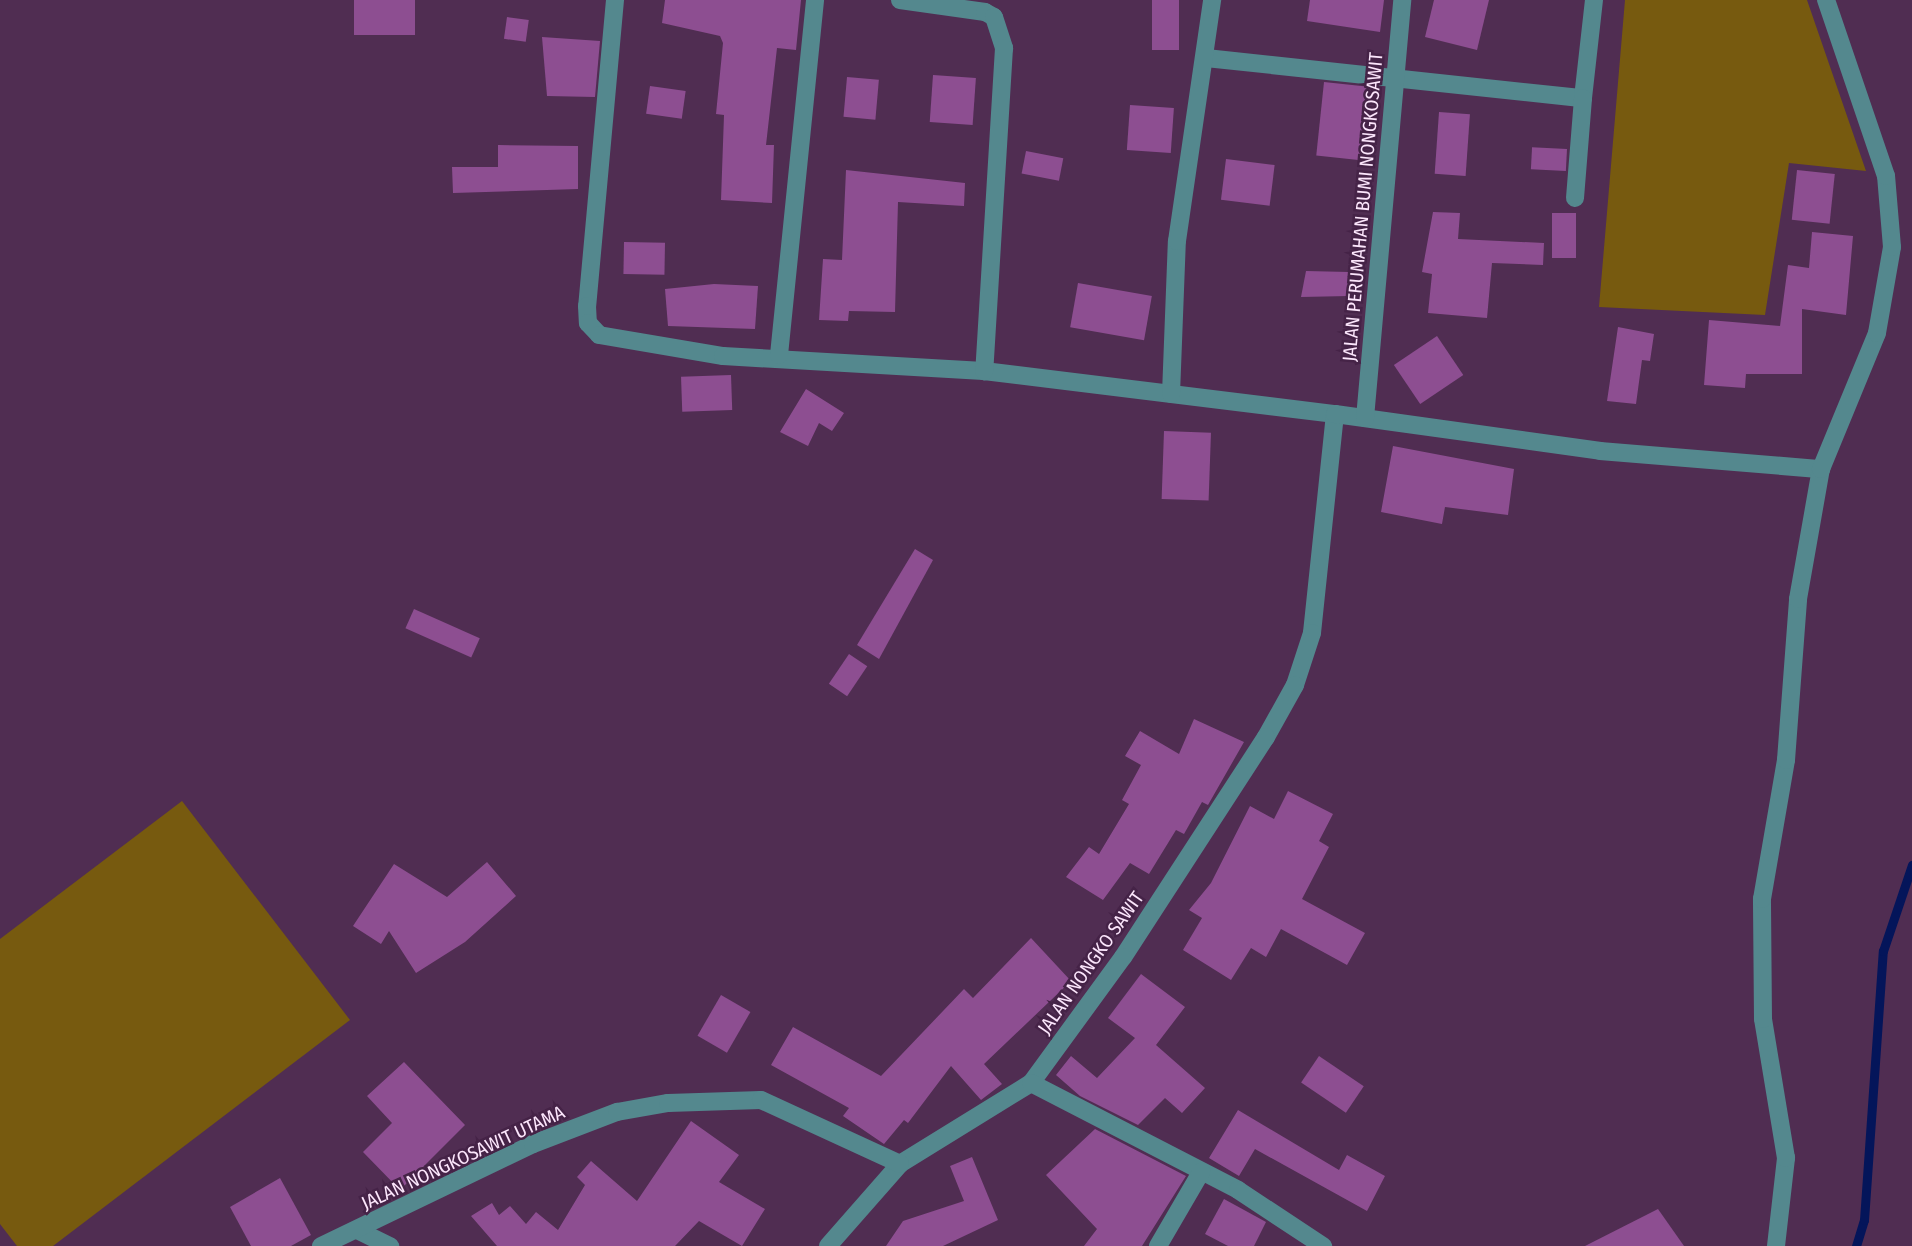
<!DOCTYPE html>
<style>
body{margin:0}
#map{position:relative;width:1912px;height:1246px;overflow:hidden;background:#502d52;font-family:"Fira Sans Condensed",sans-serif}
div>[style]{position:absolute}
[style*='--x']{left:calc(var(--x)*1px);top:calc(var(--y)*1px);width:calc(var(--w)*1px);rotate:calc(var(--a)*1deg)}
.green>*{inset:0;background:#775a0f}
.stream>*{height:9px;margin:-4.5px;padding:0 4.5px;transform-origin:4.5px;border-radius:4.5px;background:#04155a}
.building>*{inset:0;background:#8d4e91;transform-origin:0 0}
.minor>*{height:18px;margin:-9px;padding:0 9px;transform-origin:9px;border-radius:9px;background:#54888e}
span{translate:-50% -50%;white-space:nowrap;text-align:center;line-height:1.15;-webkit-text-stroke:5px #452347;paint-order:stroke}
.street-label{font-size:19px;color:#fce6fc}
</style>
<div id="map">
<div class="green">
<i style="clip-path:polygon(1625px 0,1807px 0,1866px 171px,1789px 163px,1765px 315px,1599px 307px)"></i>
<i style="clip-path:polygon(182px 801px,350px 1020px,53px 1246px,17px 1246px,0 1224px,0 939px)"></i>
</div>
<div class="stream">
<i style="--x:1856;--y:1246;--w:27;--a:-73"></i>
<i style="--x:1864;--y:1220;--w:270;--a:-86"></i>
<i style="--x:1883;--y:951;--w:91;--a:-71.4"></i>
</div>
<div class="building">
<i style="left:354px;top:0;width:61px;height:35px"></i>
<i style="clip-path:polygon(665px 0,801px 0,796px 50px,777px 48px,766px 145px,774px 145px,772px 203px,721px 200px,724px 115px,716px 114px,723px 43px,720px 36px,662px 23px)"></i>
<i style="left:1152px;top:0;width:27px;height:50px"></i>
<i style="clip-path:polygon(1310px 0,1384px 0,1380px 32px,1307px 21px)"></i>
<i style="clip-path:polygon(1434px 0,1489px 0,1477px 50px,1425px 37px)"></i>
<i style="left:507px;top:17px;width:22px;height:22px;rotate:8deg"></i>
<i style="clip-path:polygon(542px 37px,600px 41px,595px 97px,547px 96px)"></i>
<i style="left:933px;top:75px;width:43px;height:47px;rotate:4deg"></i>
<i style="left:847px;top:77px;width:32px;height:40px;rotate:5deg"></i>
<i style="left:1324px;top:82px;width:47px;height:74px;rotate:6deg"></i>
<i style="left:650px;top:86px;width:36px;height:28px;rotate:8deg"></i>
<i style="left:1130px;top:105px;width:44px;height:45px;rotate:4deg"></i>
<i style="left:1439px;top:112px;width:31px;height:62px;rotate:4deg"></i>
<i style="clip-path:polygon(498px 145px,578px 146px,578px 189px,453px 193px,452px 167px,498px 167px)"></i>
<i style="left:1567px;top:149px;width:22px;height:35px;rotate:93deg"></i>
<i style="left:1026px;top:151px;width:38px;height:23px;rotate:11deg"></i>
<i style="left:1226px;top:159px;width:49px;height:41px;rotate:7deg"></i>
<i style="clip-path:polygon(846px 170px,965px 183px,964px 206px,898px 202px,895px 312px,849px 311px,848px 321px,819px 320px,823px 259px,842px 260px)"></i>
<i style="left:1797px;top:170px;width:38px;height:50px;rotate:6deg"></i>
<i style="clip-path:polygon(1433px 212px,1460px 213px,1458px 239px,1544px 243px,1543px 265px,1492px 263px,1487px 318px,1428px 313px,1432px 274px,1422px 272px)"></i>
<i style="left:1552px;top:213px;width:24px;height:45px"></i>
<i style="clip-path:polygon(1812px 232px,1853px 236px,1846px 315px,1802px 309px,1802px 374px,1746px 374px,1745px 388px,1704px 385px,1709px 320px,1780px 326px,1788px 265px,1809px 268px)"></i>
<i style="left:624px;top:242px;width:41px;height:32px;rotate:1deg"></i>
<i style="clip-path:polygon(1306px 271px,1349px 272px,1349px 296px,1301px 297px)"></i>
<i style="left:1078px;top:283px;width:75px;height:45px;rotate:10deg"></i>
<i style="clip-path:polygon(714px 284px,758px 286px,755px 329px,668px 326px,665px 289px)"></i>
<i style="clip-path:polygon(1618px 327px,1654px 334px,1650px 361px,1642px 360px,1636px 404px,1607px 401px)"></i>
<i style="left:1437px;top:336px;width:47px;height:52px;rotate:56deg"></i>
<i style="left:731px;top:375px;width:35px;height:50px;rotate:88deg"></i>
<i style="clip-path:polygon(806px 389px,844px 413px,832px 431px,819px 423px,808px 446px,780px 432px)"></i>
<i style="left:1164px;top:431px;width:47px;height:68px;rotate:2deg"></i>
<i style="clip-path:polygon(1393px 446px,1514px 469px,1508px 515px,1445px 507px,1442px 524px,1381px 512px)"></i>
<i style="clip-path:polygon(915px 549px,933px 560px,879px 659px,857px 645px)"></i>
<i style="left:414px;top:609px;width:72px;height:21px;rotate:24deg"></i>
<i style="left:849px;top:654px;width:22px;height:36px;rotate:34deg"></i>
<i style="clip-path:polygon(1194px 719px,1244px 742px,1208px 805px,1202px 802px,1184px 834px,1176px 830px,1149px 874px,1130px 863px,1103px 900px,1066px 877px,1089px 847px,1099px 854px,1129px 804px,1122px 800px,1141px 765px,1125px 756px,1140px 731px,1179px 754px)"></i>
<i style="clip-path:polygon(1288px 791px,1333px 814px,1319px 841px,1329px 847px,1302px 899px,1365px 933px,1347px 965px,1281px 929px,1266px 957px,1251px 948px,1231px 980px,1183px 950px,1202px 918px,1189px 910px,1211px 883px,1250px 806px,1274px 819px)"></i>
<i style="clip-path:polygon(487px 862px,516px 896px,465px 942px,416px 973px,389px 931px,381px 944px,353px 926px,394px 864px,447px 897px)"></i>
<i style="clip-path:polygon(1031px 938px,1071px 981px,984px 1064px,1002px 1084px,981px 1100px,951px 1066px,908px 1123px,904px 1120px,884px 1144px,843px 1116px,849px 1108px,771px 1065px,793px 1027px,881px 1076px,964px 989px,973px 998px)"></i>
<i style="clip-path:polygon(1141px 974px,1185px 1007px,1156px 1045px,1205px 1088px,1182px 1113px,1165px 1098px,1138px 1125px,1080px 1096px,1056px 1075px,1071px 1056px,1097px 1078px,1135px 1038px,1108px 1018px)"></i>
<i style="left:721px;top:995px;width:34px;height:47px;rotate:30deg"></i>
<i style="left:1319px;top:1056px;width:54px;height:32px;rotate:34deg"></i>
<i style="clip-path:polygon(404px 1062px,465px 1125px,400px 1190px,363px 1152px,392px 1123px,367px 1096px)"></i>
<i style="clip-path:polygon(1238px 1110px,1339px 1170px,1347px 1155px,1385px 1176px,1367px 1211px,1255px 1149px,1239px 1176px,1209px 1158px)"></i>
<i style="clip-path:polygon(691px 1121px,739px 1155px,719px 1182px,765px 1209px,742px 1246px,699px 1221px,675px 1246px,497px 1246px,471px 1216px,492px 1203px,499px 1215px,510px 1206px,526px 1224px,536px 1212px,558px 1230px,585px 1185px,577px 1177px,591px 1161px,637px 1201px)"></i>
<i style="clip-path:polygon(1095px 1129px,1186px 1176px,1142px 1246px,1084px 1246px,1097px 1229px,1046px 1175px)"></i>
<i style="clip-path:polygon(972px 1157px,998px 1220px,943px 1246px,886px 1246px,903px 1221px,964px 1201px,950px 1166px)"></i>
<i style="clip-path:polygon(280px 1178px,311px 1235px,291px 1246px,251px 1246px,230px 1207px)"></i>
<i style="clip-path:polygon(1224px 1199px,1266px 1222px,1254px 1246px,1228px 1246px,1205px 1234px)"></i>
<i style="clip-path:polygon(1658px 1209px,1684px 1246px,1585px 1246px)"></i>
</div>
<div class="minor">
<i style="--x:615;--y:0;--w:307;--a:95.2"></i>
<i style="--x:587;--y:306;--w:17;--a:87"></i>
<i style="--x:588;--y:323;--w:16;--a:47"></i>
<i style="--x:599;--y:335;--w:126;--a:9.6"></i>
<i style="--x:723;--y:356;--w:261;--a:3.3"></i>
<i style="--x:984;--y:371;--w:354;--a:7"></i>
<i style="--x:1335;--y:414;--w:220;--a:96"></i>
<i style="--x:1312;--y:633;--w:55;--a:108.1"></i>
<i style="--x:1295;--y:685;--w:60;--a:119.1"></i>
<i style="--x:1266;--y:737;--w:262;--a:123"></i>
<i style="--x:1123;--y:957;--w:156;--a:126.1"></i>
<i style="--x:1031;--y:1083;--w:154;--a:148.3"></i>
<i style="--x:900;--y:1164;--w:109;--a:131.3"></i>
<i style="--x:900;--y:0;--w:86;--a:8"></i>
<i style="--x:985;--y:12;--w:10;--a:29"></i>
<i style="--x:994;--y:17;--w:33;--a:72"></i>
<i style="--x:1004;--y:48;--w:324;--a:93.5"></i>
<i style="--x:1206;--y:58;--w:379;--a:6.1"></i>
<i style="--x:1583;--y:98;--w:99;--a:-83.6"></i>
<i style="--x:1575;--y:198;--w:100;--a:-85.4"></i>
<i style="--x:779;--y:355;--w:357;--a:-84.2"></i>
<i style="--x:1171;--y:394;--w:153;--a:-87.8"></i>
<i style="--x:1177;--y:241;--w:244;--a:-81.7"></i>
<i style="--x:1335;--y:414;--w:268;--a:7.9"></i>
<i style="--x:1600;--y:451;--w:222;--a:4.7"></i>
<i style="--x:1365;--y:418;--w:420;--a:-84.9"></i>
<i style="--x:1031;--y:1083;--w:233;--a:27.3"></i>
<i style="--x:1238;--y:1190;--w:102;--a:33.4"></i>
<i style="--x:357;--y:1230;--w:37;--a:26"></i>
<i style="--x:321;--y:1246;--w:235;--a:-25.7"></i>
<i style="--x:533;--y:1144;--w:90;--a:-20.9"></i>
<i style="--x:617;--y:1112;--w:52;--a:-10"></i>
<i style="--x:668;--y:1103;--w:93;--a:-1.8"></i>
<i style="--x:761;--y:1100;--w:153;--a:24.7"></i>
<i style="--x:1158;--y:1246;--w:86;--a:-59.8"></i>
<i style="--x:1776;--y:1246;--w:89;--a:-83.5"></i>
<i style="--x:1786;--y:1158;--w:141;--a:-99.4"></i>
<i style="--x:1763;--y:1019;--w:120;--a:-90.5"></i>
<i style="--x:1762;--y:899;--w:141;--a:-80.2"></i>
<i style="--x:1786;--y:760;--w:161;--a:-85.7"></i>
<i style="--x:1798;--y:599;--w:132;--a:-80"></i>
<i style="--x:1821;--y:469;--w:147;--a:-67.6"></i>
<i style="--x:1877;--y:333;--w:87;--a:-80.1"></i>
<i style="--x:1892;--y:247;--w:71;--a:-94.8"></i>
<i style="--x:1886;--y:176;--w:186;--a:-108.8"></i>
</div>
<div class="street-label">
<span style="left:1363px;top:207px;rotate:-85deg">JALAN PERUMAHAN BUMI NONGKOSAWIT</span>
<span style="left:1091px;top:963px;rotate:-55deg">JALAN NONGKO SAWIT</span>
<span style="left:463px;top:1158px;rotate:-25deg">JALAN NONGKOSAWIT UTAMA</span>
</div>
</div>
